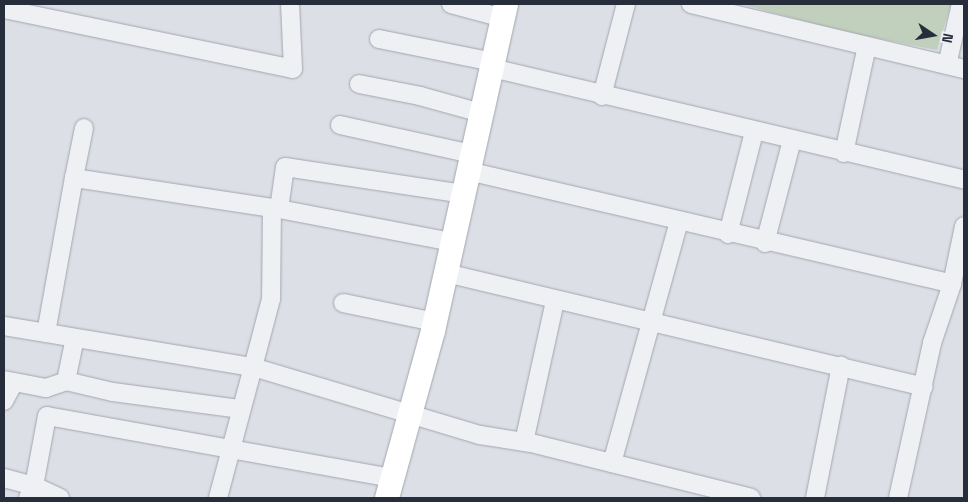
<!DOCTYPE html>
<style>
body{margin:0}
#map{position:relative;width:968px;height:502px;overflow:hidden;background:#dcdfe6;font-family:"Space Grotesk",sans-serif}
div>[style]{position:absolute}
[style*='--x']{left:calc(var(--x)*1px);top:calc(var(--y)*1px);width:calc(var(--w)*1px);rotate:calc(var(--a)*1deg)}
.green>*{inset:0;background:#c1cfbd}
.roads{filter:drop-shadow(0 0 1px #a2a6af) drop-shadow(0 0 1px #a2a6af)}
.street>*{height:18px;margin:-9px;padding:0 9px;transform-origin:9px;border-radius:9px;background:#eef0f4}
.secondary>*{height:24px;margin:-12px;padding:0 12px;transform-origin:12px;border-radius:12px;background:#fff}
span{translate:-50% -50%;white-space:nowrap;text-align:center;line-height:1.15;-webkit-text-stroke:4px #ebeef4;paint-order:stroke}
.frame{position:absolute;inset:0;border:5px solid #262d3b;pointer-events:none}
.north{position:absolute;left:908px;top:10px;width:50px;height:50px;-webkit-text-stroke:4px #ebeef4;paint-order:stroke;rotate:102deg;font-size:14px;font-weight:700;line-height:20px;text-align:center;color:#262d3b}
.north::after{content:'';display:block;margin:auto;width:18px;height:22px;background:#262d3b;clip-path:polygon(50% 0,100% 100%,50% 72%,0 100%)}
</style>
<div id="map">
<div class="green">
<i style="clip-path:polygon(741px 4px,951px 4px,937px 50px,840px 31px)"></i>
</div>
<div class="roads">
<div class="street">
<i style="--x:451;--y:4;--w:54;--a:15.1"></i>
<i style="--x:691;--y:4;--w:281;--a:13.4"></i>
<i style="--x:4;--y:9;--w:295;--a:11.7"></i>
<i style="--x:293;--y:69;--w:65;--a:-92.6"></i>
<i style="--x:379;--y:39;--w:116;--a:11.4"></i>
<i style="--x:947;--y:65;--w:63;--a:-77.1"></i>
<i style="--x:492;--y:68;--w:485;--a:13.3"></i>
<i style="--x:359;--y:84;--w:62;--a:11.1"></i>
<i style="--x:420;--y:96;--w:63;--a:15.6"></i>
<i style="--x:602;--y:96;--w:95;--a:-75.4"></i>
<i style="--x:340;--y:125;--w:135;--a:12.4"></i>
<i style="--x:844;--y:153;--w:109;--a:-77.9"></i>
<i style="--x:468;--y:171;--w:497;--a:13.1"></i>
<i style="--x:74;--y:178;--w:51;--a:-78.7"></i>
<i style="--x:728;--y:234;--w:105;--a:-75.7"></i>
<i style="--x:452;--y:242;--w:176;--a:-169.2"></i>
<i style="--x:279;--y:209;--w:42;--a:-81.9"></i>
<i style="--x:285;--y:167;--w:180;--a:8.6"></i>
<i style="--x:765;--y:243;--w:106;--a:-75.3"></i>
<i style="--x:446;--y:273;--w:491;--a:13.4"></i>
<i style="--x:343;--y:303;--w:94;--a:11.7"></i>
<i style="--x:4;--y:326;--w:252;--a:9.4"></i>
<i style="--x:253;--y:367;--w:136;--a:105"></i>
<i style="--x:46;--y:333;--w:158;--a:-79.8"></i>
<i style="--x:74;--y:178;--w:200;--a:8.6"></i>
<i style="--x:272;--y:208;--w:91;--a:90.6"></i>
<i style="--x:271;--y:299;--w:70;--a:104.8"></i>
<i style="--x:253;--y:367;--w:237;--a:16.7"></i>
<i style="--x:480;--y:435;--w:52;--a:8.9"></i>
<i style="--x:531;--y:443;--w:227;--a:14"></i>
<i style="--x:4;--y:380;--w:43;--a:10.8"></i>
<i style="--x:46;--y:388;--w:21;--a:-19"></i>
<i style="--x:66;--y:381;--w:44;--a:-78.2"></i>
<i style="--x:66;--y:381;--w:48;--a:13.2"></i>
<i style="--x:113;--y:392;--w:129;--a:7.6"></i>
<i style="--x:4;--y:401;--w:21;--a:-62"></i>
<i style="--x:524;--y:442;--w:144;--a:-77.6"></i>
<i style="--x:612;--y:463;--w:250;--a:-74.5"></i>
<i style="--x:4;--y:478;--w:31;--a:15"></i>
<i style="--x:34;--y:486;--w:13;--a:117"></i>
<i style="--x:60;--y:498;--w:29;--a:-155"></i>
<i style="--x:34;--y:486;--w:71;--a:-79.5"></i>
<i style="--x:47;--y:416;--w:351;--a:10.2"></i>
<i style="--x:815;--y:498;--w:135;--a:-78.9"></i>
<i style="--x:898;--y:498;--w:159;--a:-77.6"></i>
<i style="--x:932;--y:343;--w:62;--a:-71.3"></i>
<i style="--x:952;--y:284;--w:59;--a:-78.3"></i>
</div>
<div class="secondary">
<i style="--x:387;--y:498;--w:173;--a:-74.6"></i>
<i style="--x:433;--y:331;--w:335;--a:-77.4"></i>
</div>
</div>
<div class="frame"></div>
<div class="north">N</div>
</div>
